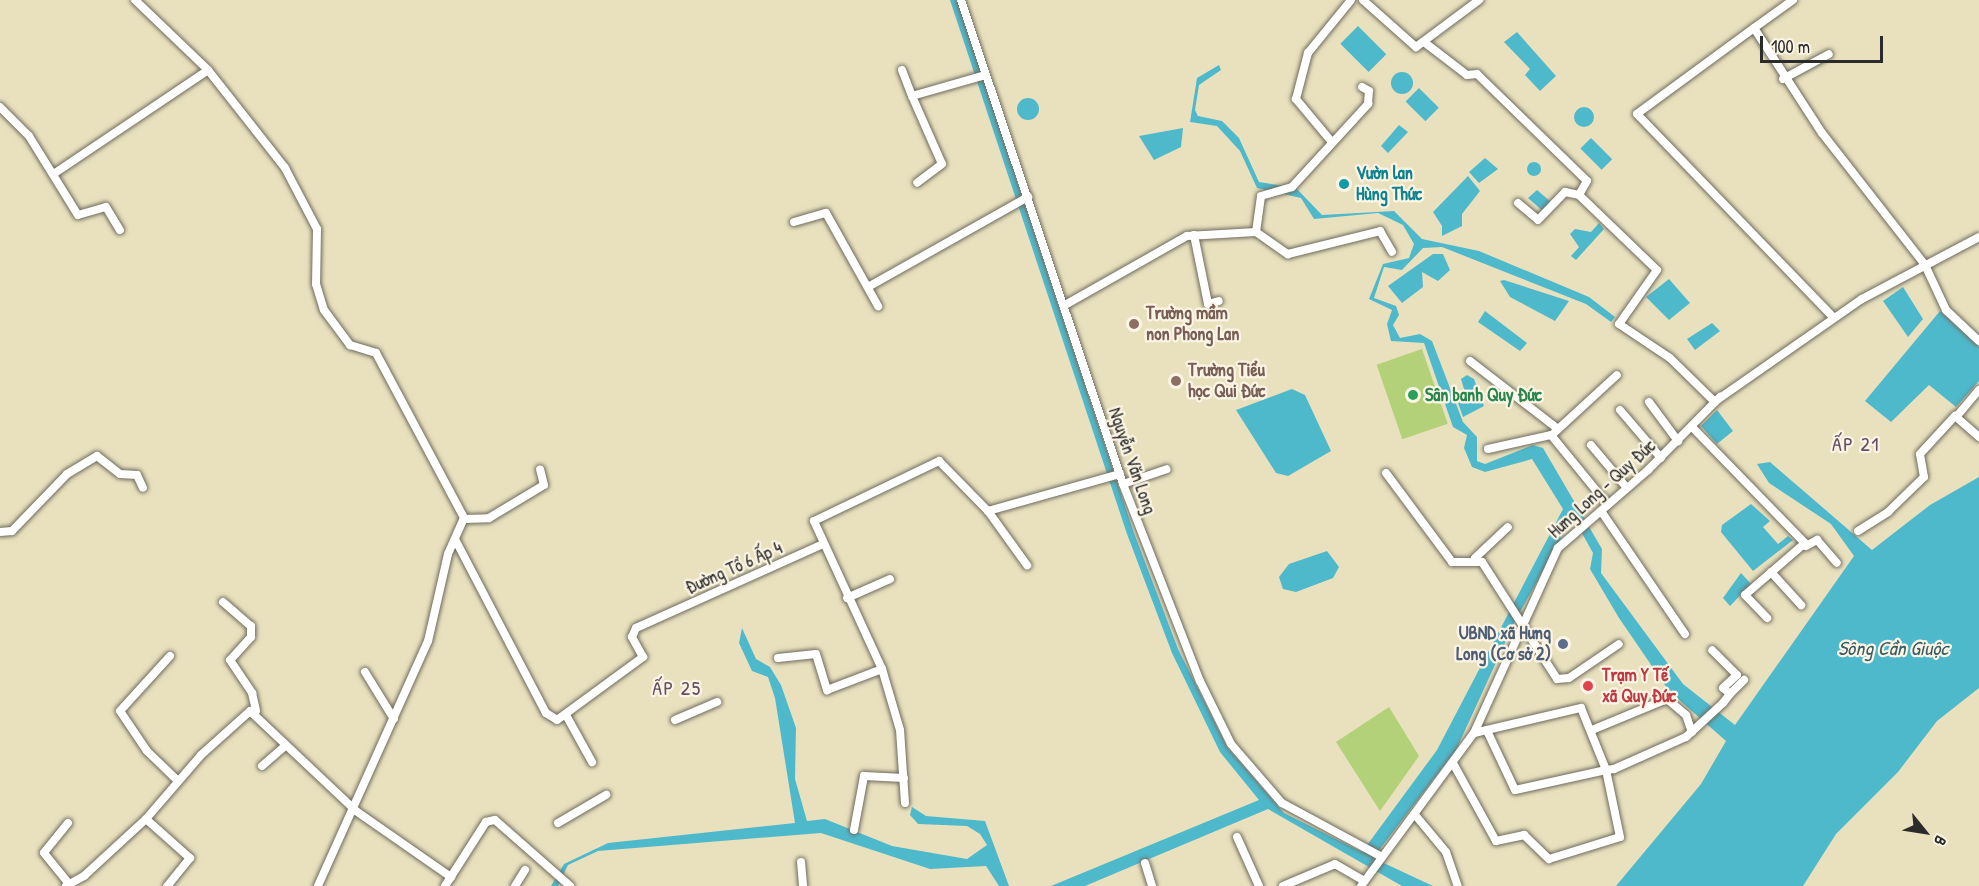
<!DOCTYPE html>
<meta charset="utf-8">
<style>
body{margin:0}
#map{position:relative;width:1979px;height:886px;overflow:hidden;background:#e9e1be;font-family:"Patrick Hand",sans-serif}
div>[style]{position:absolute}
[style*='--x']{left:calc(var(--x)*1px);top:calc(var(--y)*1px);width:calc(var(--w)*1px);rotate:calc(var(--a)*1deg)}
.green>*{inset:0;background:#b2d178;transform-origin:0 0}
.water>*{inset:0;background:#4fb9cc;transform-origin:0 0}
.round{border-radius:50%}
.roads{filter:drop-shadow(0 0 2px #6e6b5e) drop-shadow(0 0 2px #6e6b5e)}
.street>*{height:8px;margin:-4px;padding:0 4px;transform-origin:4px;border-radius:4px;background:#fff}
.dots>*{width:16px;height:16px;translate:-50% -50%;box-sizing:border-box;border:3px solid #fcf5e5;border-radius:50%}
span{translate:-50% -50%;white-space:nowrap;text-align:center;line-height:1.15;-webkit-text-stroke:4.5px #fcf5e5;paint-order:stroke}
.culture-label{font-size:18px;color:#0d838f;font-weight:700}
.left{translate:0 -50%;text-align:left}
.education-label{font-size:18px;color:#785e54;font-weight:700}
.leisure-label{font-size:18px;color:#27864d;font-weight:700}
.street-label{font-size:18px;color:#2b2b2b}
.service-label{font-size:18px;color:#4e5e75;font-weight:700}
.right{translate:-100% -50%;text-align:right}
.health-label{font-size:18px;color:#be3a42;font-weight:700}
.neighbourhood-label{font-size:20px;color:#645062;letter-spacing:1.5px}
.water-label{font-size:20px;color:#385d63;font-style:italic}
.north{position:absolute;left:1895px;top:802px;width:60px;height:60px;-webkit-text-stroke:4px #fcf5e5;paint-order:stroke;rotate:120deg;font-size:16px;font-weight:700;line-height:24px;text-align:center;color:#2b2b2b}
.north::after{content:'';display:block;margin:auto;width:21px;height:27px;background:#2b2b2b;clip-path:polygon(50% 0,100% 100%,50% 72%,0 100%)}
.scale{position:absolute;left:1760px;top:36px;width:123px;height:27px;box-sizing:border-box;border:3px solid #2b2b2b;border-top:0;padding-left:8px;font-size:18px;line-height:21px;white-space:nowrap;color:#2b2b2b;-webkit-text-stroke:4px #fcf5e5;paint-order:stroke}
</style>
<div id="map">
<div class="green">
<i style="left:1422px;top:349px;width:79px;height:48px;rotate:71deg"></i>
<i style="clip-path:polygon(1389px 707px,1419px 756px,1380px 811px,1336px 742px)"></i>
</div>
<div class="water">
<i style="clip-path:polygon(950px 0,957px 0,1134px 533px,1178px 649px,1227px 747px,1284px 813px,1362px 852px,1437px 750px,1563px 509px,1532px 459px,1485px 472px,1472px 467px,1464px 448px,1467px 435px,1453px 427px,1424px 343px,1391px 341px,1387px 324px,1392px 310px,1369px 299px,1383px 264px,1409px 258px,1414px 244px,1403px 225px,1378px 213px,1314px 219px,1301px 198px,1257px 188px,1240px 151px,1217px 126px,1190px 122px,1197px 78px,1219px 65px,1221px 70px,1199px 85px,1195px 110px,1198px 116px,1222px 121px,1239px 138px,1259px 182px,1296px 188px,1322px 215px,1394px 211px,1422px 239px,1479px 251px,1589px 297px,1615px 317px,1611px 322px,1586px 304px,1442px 247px,1423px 248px,1402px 270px,1384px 267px,1374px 298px,1396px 306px,1399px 315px,1393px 325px,1400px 338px,1420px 334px,1432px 341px,1463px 422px,1477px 437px,1477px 461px,1485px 464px,1533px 445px,1543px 448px,1602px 549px,1601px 573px,1683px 684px,1735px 725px,1854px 556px,1831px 524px,1769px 483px,1757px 464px,1770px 462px,1872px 550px,1930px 505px,1979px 477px,1979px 688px,1937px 721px,1898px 772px,1836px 834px,1803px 886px,1616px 886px,1701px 784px,1726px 741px,1669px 691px,1619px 618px,1590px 569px,1593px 553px,1573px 517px,1515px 621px,1456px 750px,1373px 858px,1433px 886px,1402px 886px,1268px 809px,1085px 886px,1051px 886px,1259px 800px,1220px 752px,1172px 653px,1127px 534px)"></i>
<i style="left:1358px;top:26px;width:40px;height:25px;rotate:45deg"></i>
<i style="clip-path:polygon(1517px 32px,1556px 76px,1540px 91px,1525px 75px,1530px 69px,1504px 42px)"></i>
<i class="round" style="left:1391px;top:72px;width:22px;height:22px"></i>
<i style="left:1419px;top:88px;width:28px;height:19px;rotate:45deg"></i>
<i class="round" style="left:1017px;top:98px;width:22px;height:22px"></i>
<i class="round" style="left:1574px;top:107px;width:20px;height:20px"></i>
<i style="clip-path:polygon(1399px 125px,1408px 132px,1388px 153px,1381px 146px)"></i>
<i style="clip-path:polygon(1183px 128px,1181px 147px,1154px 160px,1139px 136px)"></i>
<i style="left:1591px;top:138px;width:30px;height:15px;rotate:45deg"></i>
<i style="clip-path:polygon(1485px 158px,1498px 169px,1479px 183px,1469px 172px)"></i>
<i class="round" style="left:1527px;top:162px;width:14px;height:14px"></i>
<i style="clip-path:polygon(1468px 176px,1480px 191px,1462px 214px,1462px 226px,1442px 236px,1442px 226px,1433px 212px)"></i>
<i style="clip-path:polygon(1537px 190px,1551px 202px,1544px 212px,1528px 198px)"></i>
<i style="clip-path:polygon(1599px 223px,1604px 229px,1576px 260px,1571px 256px,1579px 247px,1570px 234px,1575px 229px,1591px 232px)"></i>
<i style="clip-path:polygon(1433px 254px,1443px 254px,1450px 270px,1438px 281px,1422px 272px,1423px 287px,1402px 303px,1388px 286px)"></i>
<i style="clip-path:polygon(1669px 279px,1690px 303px,1669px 320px,1646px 297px)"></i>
<i style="clip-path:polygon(1500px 281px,1504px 280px,1569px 301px,1555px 321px,1510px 297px)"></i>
<i style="clip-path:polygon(1903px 287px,1923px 319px,1908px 337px,1883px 301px)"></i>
<i style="clip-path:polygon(1485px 311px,1527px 343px,1520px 351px,1478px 322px)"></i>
<i style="clip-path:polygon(1940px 311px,1979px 347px,1979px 381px,1956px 407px,1929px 385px,1891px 422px,1865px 401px)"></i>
<i style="clip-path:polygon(1712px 323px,1720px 331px,1695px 350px,1687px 339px)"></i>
<i style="clip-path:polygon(1467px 375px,1474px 379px,1484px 406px,1463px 417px,1458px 403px,1467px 399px,1461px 379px)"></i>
<i style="clip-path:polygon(1292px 389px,1305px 395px,1331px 451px,1288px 476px,1276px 473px,1236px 410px)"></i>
<i style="clip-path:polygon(1717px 410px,1733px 431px,1717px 444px,1701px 426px)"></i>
<i style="clip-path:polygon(1751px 504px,1770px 521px,1763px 527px,1778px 544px,1788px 536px,1793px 540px,1753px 571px,1721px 532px,1722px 525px)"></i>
<i style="clip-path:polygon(1327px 551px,1339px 567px,1333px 578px,1296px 592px,1283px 589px,1279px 577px,1289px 564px)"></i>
<i style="clip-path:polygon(1741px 573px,1751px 584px,1730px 606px,1723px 598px)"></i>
<i style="clip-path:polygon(742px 628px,756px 659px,770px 667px,781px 685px,796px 728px,795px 779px,807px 821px,825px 819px,892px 846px,967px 859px,987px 845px,980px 834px,967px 826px,918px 824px,910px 815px,912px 807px,926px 816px,985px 821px,1009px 886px,999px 886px,986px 866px,930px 869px,821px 833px,598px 851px,568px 865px,558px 886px,551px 886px,564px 864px,608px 843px,795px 823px,775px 698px,768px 677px,752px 671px,739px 643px)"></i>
</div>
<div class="roads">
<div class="street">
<i style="--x:135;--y:0;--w:101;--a:43.8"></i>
<i style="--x:208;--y:70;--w:125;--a:51.8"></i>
<i style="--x:285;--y:168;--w:69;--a:62.3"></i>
<i style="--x:317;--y:229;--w:55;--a:91"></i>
<i style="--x:316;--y:284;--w:27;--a:73"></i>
<i style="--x:324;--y:310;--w:44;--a:53.4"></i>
<i style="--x:350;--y:345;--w:27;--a:17"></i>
<i style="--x:376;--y:353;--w:187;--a:61.9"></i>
<i style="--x:464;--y:518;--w:39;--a:114"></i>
<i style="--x:448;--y:554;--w:89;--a:102.9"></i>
<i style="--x:428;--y:641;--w:269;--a:114.2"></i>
<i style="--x:961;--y:0;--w:510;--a:71.49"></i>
<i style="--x:1123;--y:484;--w:212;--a:68.7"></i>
<i style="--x:1200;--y:681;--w:70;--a:63.8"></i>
<i style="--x:1231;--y:744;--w:78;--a:49.2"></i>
<i style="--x:1282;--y:803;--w:111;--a:28.4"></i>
<i style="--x:1363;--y:0;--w:71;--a:41.6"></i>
<i style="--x:1416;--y:47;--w:79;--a:-36.7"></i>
<i style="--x:1793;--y:0;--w:48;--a:144.3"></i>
<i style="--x:1754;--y:28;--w:125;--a:57.1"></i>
<i style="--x:1822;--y:133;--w:167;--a:52"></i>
<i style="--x:1925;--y:265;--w:50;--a:65"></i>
<i style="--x:1946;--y:310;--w:45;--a:43.2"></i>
<i style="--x:1754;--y:28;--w:145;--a:143.7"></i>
<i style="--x:1637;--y:114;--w:282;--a:46"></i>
<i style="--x:1424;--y:42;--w:54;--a:37.5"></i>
<i style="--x:1467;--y:75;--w:10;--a:-6"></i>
<i style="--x:1477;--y:74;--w:153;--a:44.2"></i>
<i style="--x:1587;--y:181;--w:16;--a:120"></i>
<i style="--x:1579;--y:195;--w:108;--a:43.9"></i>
<i style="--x:1657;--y:270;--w:66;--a:125.1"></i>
<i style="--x:1619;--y:324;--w:61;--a:33.7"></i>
<i style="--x:1670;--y:358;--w:63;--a:44.4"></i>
<i style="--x:902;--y:70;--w:28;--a:69"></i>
<i style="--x:912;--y:96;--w:76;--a:-16"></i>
<i style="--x:1783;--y:79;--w:52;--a:-28.5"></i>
<i style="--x:912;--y:96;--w:74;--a:66.2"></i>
<i style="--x:942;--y:164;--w:31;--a:143"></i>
<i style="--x:0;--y:107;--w:41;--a:45"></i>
<i style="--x:29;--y:136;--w:93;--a:58.2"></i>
<i style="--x:78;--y:215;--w:29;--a:-16"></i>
<i style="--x:106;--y:207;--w:27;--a:59"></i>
<i style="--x:1331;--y:141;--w:55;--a:-129.8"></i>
<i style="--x:1296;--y:99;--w:48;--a:-75.4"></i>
<i style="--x:1308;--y:53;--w:68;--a:-50.9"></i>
<i style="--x:55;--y:173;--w:184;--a:-33.9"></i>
<i style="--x:1518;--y:203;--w:26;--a:40"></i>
<i style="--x:1538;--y:220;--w:39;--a:-46"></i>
<i style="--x:1565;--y:192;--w:14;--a:12"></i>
<i style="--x:794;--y:222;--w:33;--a:-16"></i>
<i style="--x:826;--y:213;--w:107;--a:60.8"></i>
<i style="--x:1256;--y:232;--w:39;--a:35"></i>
<i style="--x:1288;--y:254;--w:95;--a:-14"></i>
<i style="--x:1380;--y:231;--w:24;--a:60"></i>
<i style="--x:1194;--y:235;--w:70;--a:78.5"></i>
<i style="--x:1208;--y:304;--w:11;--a:-15"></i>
<i style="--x:868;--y:287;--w:184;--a:-29.4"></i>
<i style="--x:1065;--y:305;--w:140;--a:-29.5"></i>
<i style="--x:1187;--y:236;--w:69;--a:-3.3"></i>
<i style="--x:1256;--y:232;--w:36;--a:-82"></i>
<i style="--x:1261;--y:196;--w:32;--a:-16"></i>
<i style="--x:1292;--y:187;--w:113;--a:-47.5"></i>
<i style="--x:1368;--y:104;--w:13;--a:-86"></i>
<i style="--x:1369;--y:91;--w:8;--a:-150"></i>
<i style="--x:1470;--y:361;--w:111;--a:37.7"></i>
<i style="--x:1717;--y:400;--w:177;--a:-34.9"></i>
<i style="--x:1862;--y:299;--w:132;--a:-27.9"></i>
<i style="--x:1649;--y:402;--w:49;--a:53.4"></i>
<i style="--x:1620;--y:410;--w:63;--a:49.5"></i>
<i style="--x:1957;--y:416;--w:34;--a:-50"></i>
<i style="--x:1692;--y:427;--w:162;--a:45.8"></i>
<i style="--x:1805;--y:543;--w:79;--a:139.1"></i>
<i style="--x:1745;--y:595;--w:32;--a:46"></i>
<i style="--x:1555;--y:432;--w:84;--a:-42.6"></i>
<i style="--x:1591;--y:445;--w:56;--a:50.1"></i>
<i style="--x:1488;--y:449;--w:65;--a:-12.5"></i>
<i style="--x:1551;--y:435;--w:90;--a:50.8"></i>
<i style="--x:1386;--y:473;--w:111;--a:53.4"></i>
<i style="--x:1452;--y:562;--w:30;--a:0"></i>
<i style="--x:1482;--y:562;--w:139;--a:57.3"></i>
<i style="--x:1557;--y:679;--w:12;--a:-5"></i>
<i style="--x:1569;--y:678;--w:60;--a:-34.2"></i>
<i style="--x:1123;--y:484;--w:46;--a:-18.8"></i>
<i style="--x:988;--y:511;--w:67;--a:54.2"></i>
<i style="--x:1601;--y:511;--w:149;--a:55.7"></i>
<i style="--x:465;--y:519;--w:24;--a:-2"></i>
<i style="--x:489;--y:518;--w:64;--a:-31"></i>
<i style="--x:544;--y:485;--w:16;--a:-104"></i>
<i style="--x:1858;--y:531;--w:36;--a:-32"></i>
<i style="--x:1888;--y:512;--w:50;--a:-44.2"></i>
<i style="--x:1924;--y:477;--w:23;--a:-100"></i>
<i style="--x:1920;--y:454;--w:52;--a:-47.4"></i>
<i style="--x:1955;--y:416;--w:32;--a:41"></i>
<i style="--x:0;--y:532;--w:12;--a:-5"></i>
<i style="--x:12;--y:531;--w:79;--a:-46"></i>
<i style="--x:67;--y:474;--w:35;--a:-31"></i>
<i style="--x:97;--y:456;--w:29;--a:38"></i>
<i style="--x:120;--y:474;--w:17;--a:3"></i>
<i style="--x:137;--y:475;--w:14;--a:65"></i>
<i style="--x:456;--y:541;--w:194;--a:62.4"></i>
<i style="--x:546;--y:713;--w:13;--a:32"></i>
<i style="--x:557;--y:720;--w:107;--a:-36.2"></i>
<i style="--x:643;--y:657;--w:23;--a:-119"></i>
<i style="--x:632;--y:637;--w:10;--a:-66"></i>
<i style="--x:636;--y:628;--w:203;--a:-24.2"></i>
<i style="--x:1806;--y:546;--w:13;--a:-29"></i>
<i style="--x:1817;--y:540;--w:30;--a:49"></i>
<i style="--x:1475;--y:558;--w:45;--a:-43.2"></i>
<i style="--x:1771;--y:572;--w:45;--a:47.7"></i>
<i style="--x:847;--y:598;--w:47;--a:-23.8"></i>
<i style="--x:223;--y:602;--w:37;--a:41"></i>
<i style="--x:251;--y:626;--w:11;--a:90"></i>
<i style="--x:251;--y:637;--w:31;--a:132"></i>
<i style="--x:230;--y:660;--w:40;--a:56"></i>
<i style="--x:252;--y:693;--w:18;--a:77"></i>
<i style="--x:170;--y:656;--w:74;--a:132.3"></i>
<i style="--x:120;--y:711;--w:48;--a:56"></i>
<i style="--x:147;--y:751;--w:43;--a:44.1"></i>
<i style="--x:778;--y:658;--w:38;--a:-6"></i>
<i style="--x:816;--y:654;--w:38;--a:73"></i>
<i style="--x:827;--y:690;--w:59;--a:-20.9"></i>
<i style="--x:365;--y:672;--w:55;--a:58.3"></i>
<i style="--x:1730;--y:694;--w:20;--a:-45"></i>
<i style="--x:566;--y:715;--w:54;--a:61"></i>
<i style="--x:675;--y:720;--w:46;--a:-23.2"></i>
<i style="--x:1592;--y:730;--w:81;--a:-22.5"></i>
<i style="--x:1667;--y:699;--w:25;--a:40"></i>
<i style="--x:1686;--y:715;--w:18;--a:71"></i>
<i style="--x:1474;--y:733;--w:110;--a:-13.2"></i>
<i style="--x:1581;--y:708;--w:67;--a:68"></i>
<i style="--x:1606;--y:770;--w:8;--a:-7"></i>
<i style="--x:1614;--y:769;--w:79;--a:-24"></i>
<i style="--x:1686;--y:737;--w:50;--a:-42.6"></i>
<i style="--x:1723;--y:703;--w:11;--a:-52"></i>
<i style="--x:1730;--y:694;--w:9;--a:-139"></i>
<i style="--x:1723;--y:688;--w:19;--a:-43"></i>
<i style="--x:1737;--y:675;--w:35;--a:-135"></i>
<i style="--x:1454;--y:765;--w:87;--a:61.1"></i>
<i style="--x:1496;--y:841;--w:29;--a:-12"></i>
<i style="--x:1524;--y:835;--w:35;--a:44"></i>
<i style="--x:1549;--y:859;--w:74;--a:-17.2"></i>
<i style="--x:1620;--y:837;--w:68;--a:-101.8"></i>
<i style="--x:1606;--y:770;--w:93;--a:167.6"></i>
<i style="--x:1515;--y:790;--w:63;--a:-115.3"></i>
<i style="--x:262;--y:766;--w:29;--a:-41"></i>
<i style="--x:905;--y:803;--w:73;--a:-93.9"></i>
<i style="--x:900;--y:730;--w:64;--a:-106.4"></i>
<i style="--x:882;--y:669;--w:163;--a:-114.7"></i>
<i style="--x:814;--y:521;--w:139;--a:-25.6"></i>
<i style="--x:939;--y:461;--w:70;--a:45.6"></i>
<i style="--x:988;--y:511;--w:137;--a:-15.7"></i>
<i style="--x:1416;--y:816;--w:47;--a:50.2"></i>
<i style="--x:1446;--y:852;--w:36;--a:71"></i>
<i style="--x:146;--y:819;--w:59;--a:41.6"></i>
<i style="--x:190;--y:858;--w:36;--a:129"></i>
<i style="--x:68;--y:823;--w:38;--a:129"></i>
<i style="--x:44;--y:853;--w:40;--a:51"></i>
<i style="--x:558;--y:823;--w:56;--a:-30.3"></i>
<i style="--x:854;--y:830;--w:55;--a:-79.5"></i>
<i style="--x:864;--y:776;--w:40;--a:2.9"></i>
<i style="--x:1237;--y:837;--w:54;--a:65.8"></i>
<i style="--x:801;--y:862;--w:24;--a:85"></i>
<i style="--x:1145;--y:863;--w:24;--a:73"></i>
<i style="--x:66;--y:886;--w:21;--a:-29"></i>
<i style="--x:84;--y:876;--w:84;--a:-42.6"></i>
<i style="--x:146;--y:819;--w:84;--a:-49.3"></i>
<i style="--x:201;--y:755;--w:66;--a:-41.9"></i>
<i style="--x:250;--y:711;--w:146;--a:43.3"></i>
<i style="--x:356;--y:811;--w:116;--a:34.8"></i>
<i style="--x:445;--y:886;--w:76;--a:-57.4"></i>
<i style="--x:486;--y:822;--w:9;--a:-13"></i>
<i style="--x:495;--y:820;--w:100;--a:41.3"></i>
<i style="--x:515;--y:886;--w:19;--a:-58"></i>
<i style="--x:1283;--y:886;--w:56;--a:-22.9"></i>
<i style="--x:1335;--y:864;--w:34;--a:30"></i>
<i style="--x:1361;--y:886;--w:190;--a:-53.6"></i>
<i style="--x:1474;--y:733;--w:203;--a:-65.6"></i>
<i style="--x:1558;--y:548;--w:119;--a:-40.9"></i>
<i style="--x:1648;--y:470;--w:103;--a:-45.4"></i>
</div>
</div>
<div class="dots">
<i style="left:1344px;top:184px;background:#0f9aa8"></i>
<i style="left:1134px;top:324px;background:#8d6e63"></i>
<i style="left:1176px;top:381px;background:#8d6e63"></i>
<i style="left:1413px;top:395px;background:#2e9e5b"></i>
<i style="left:1563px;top:644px;background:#5c6f8a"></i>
<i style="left:1588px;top:686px;background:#e0444e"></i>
</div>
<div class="culture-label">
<span class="left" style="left:1356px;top:184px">Vườn lan<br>Hùng Thức</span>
</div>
<div class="education-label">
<span class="left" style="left:1146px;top:324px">Trường mầm<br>non Phong Lan</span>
<span class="left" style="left:1188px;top:381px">Trường Tiểu<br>học Qui Đức</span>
</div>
<div class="leisure-label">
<span class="left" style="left:1425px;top:395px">Sân banh Quy Đức</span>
</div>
<div class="street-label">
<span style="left:1132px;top:461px;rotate:71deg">Nguyễn Văn Long</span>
<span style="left:1602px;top:489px;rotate:-42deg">Hưng Long - Quy Đức</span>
<span style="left:734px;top:568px;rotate:-24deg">Đường Tổ 6 Ấp 4</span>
</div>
<div class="service-label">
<span class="right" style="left:1551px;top:644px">UBND xã Hưng<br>Long (Cơ sở 2)</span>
</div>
<div class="health-label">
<span class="left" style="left:1602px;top:686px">Trạm Y Tế<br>xã Quy Đức</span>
</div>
<div class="neighbourhood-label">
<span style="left:1856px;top:443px">ẤP 21</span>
<span style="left:677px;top:687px">ẤP 25</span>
</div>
<div class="water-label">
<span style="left:1893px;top:647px">Sông Cần Giuộc</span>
</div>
<div class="north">B</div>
<div class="scale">100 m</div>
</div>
